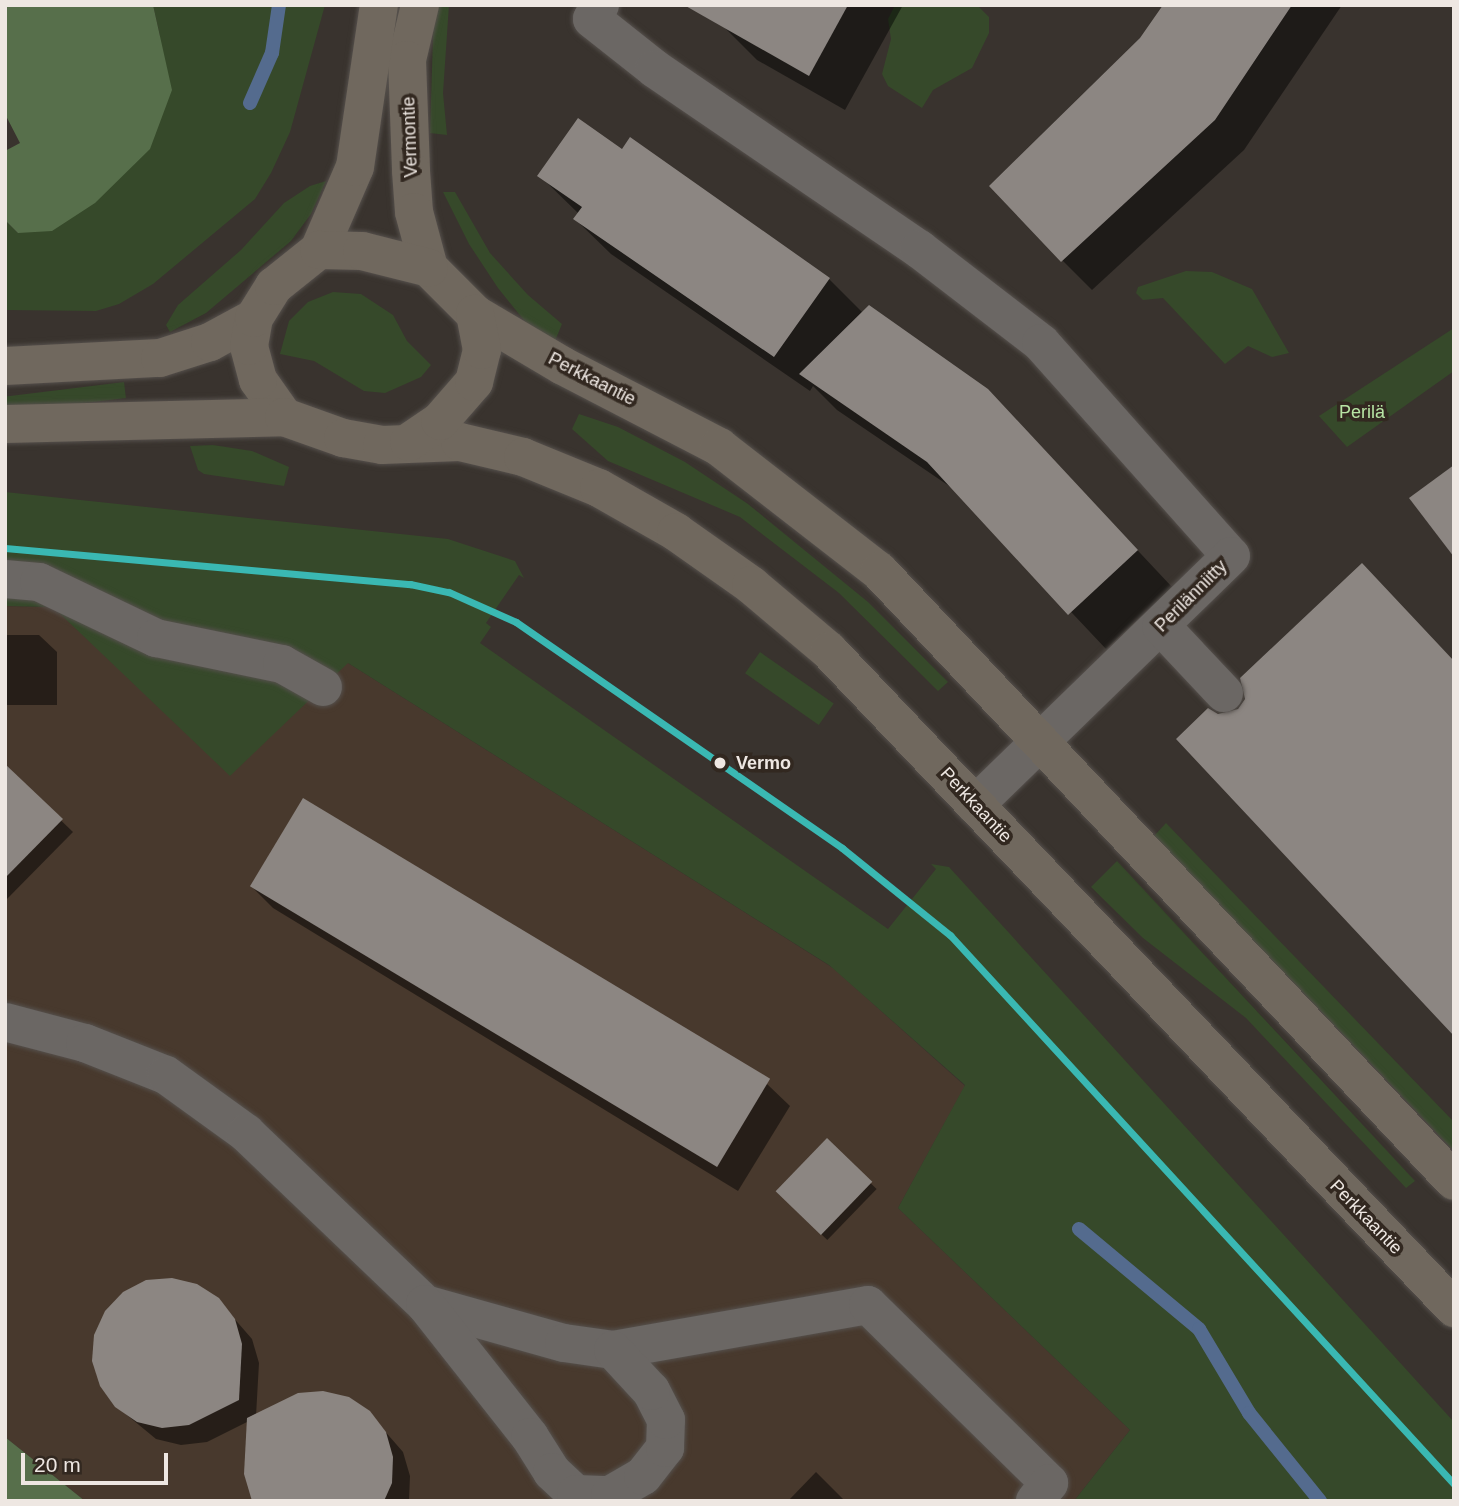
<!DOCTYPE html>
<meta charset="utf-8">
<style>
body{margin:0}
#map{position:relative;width:1459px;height:1506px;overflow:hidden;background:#39332e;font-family:Helvetica,sans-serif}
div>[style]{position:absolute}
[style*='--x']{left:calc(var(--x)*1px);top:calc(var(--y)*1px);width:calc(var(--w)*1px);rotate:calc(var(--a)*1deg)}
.built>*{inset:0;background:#48392d}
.green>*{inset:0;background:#36492a;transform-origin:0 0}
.forest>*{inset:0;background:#576f4b}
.shadow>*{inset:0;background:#0007;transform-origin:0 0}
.stream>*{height:14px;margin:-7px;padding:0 7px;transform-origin:7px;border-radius:7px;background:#546b8e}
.building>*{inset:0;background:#8c8682;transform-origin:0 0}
.roads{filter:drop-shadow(0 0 2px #55504c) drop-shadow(0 0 2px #55504c)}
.minor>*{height:38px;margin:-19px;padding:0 19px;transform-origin:19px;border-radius:19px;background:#6b6764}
.major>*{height:38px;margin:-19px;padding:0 19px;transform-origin:19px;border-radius:19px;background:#70685e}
.rail-1>*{height:7px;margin:-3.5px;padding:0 3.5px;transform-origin:3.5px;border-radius:3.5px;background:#3ab8b3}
.dots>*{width:19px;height:19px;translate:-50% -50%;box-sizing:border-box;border:4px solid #322820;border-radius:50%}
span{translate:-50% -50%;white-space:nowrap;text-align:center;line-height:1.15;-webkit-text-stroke:7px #322820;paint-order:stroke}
.street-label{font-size:18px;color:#eee7e2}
.park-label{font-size:18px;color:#b7e4a4}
.stop-label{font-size:18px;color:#eee7e2;font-weight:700}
.left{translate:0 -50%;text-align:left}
.frame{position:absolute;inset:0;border:7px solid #eee7e2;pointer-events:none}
.scale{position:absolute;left:21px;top:1453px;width:147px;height:32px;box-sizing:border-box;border:4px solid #eee7e2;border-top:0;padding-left:9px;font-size:21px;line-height:24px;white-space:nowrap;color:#eee7e2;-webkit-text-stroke:5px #322820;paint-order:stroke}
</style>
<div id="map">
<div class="built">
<i style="clip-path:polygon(5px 606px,53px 607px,348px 663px,833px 968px,965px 1086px,898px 1208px,1130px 1430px,1074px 1501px,85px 1501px,5px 1437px)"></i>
</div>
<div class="green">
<i style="clip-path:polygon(153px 5px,325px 5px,290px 132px,271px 173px,255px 199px,153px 284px,119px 304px,96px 311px,5px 310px,5px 220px,18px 233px,160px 36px)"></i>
<i style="clip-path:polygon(434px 5px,449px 5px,443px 93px,447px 135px,430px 133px)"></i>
<i style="clip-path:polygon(895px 5px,977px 5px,989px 17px,989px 33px,972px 68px,933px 90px,922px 108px,888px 86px,882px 74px,891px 39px,888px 19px)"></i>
<i style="clip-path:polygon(326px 181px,311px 214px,291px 241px,206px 313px,170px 332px,166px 325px,178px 305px,241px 250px,284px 203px,310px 186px)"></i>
<i style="clip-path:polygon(443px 192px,455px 192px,490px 253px,528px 295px,562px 324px,555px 341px,527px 324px,498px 288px,469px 244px)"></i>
<i style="clip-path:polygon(1186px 271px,1212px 272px,1252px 289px,1289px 353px,1272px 357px,1248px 346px,1225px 364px,1163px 298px,1143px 300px,1136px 293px,1138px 287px)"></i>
<i style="clip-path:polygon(333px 292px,361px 294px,393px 315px,407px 341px,431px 365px,421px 377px,385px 393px,364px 391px,314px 361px,280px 354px,289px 321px,308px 302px)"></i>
<i style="clip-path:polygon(1454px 328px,1454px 371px,1347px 447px,1319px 416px)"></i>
<i style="left:124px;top:382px;width:16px;height:119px;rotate:83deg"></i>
<i style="clip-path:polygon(579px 414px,618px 427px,685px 462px,748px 504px,868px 602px,948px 682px,938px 691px,839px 593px,740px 517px,608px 461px,572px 429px)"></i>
<i style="clip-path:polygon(213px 445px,252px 451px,289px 467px,284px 486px,204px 474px,198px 470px,190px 446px)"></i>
<i style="clip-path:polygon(5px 492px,448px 539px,515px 561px,524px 578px,519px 575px,486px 623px,491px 627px,480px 643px,888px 929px,936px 869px,931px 864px,949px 867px,1454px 1422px,1454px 1501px,1074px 1501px,1130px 1430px,898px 1208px,965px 1085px,829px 965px,348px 663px,230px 776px,53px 607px,5px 606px)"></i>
<i style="left:760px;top:652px;width:90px;height:26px;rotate:35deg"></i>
<i style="clip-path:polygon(1166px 823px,1454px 1122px,1454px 1151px,1154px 836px)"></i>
<i style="clip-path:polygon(1117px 861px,1415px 1181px,1406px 1188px,1246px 1018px,1143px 938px,1091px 887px)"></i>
</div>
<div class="forest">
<i style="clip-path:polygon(5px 5px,153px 5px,172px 90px,150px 149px,95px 203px,52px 231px,18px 233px,5px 220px,5px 151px,20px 143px,5px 114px)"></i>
<i style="clip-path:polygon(5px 1437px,85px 1501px,5px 1501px)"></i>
</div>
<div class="shadow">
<i style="clip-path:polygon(732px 5px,903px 5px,845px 110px,757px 60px,721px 24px)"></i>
<i style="clip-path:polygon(1166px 5px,1342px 5px,1244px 150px,1092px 290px,1062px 260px,1141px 39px)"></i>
<i style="clip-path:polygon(622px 151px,829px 279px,863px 313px,987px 390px,1172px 587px,1106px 649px,958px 492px,837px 410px,813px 386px,810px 391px,611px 254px,575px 219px,579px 214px,539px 175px)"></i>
<i style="clip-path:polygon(5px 635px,39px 635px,57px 652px,57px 705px,5px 705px)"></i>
<i style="clip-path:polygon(18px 779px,73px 832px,5px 901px,5px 792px)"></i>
<i style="clip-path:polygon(303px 800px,767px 1084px,790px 1106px,738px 1191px,273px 908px,251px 886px)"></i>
<i style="left:827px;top:1141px;width:69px;height:71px;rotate:44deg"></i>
<i style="clip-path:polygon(218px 1300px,252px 1339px,259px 1363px,256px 1416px,369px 1413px,403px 1452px,410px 1476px,409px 1501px,255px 1501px,249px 1421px,207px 1442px,181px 1445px,156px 1439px,116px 1406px)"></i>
<i style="clip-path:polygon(816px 1472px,845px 1501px,788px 1501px)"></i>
</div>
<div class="stream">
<i style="--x:250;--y:103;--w:55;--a:-66.3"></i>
<i style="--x:272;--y:53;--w:49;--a:-81.7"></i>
<i style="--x:1079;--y:1229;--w:156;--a:39.8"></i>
<i style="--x:1199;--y:1329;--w:98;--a:59.2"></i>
<i style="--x:1249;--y:1413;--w:113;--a:51.1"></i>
</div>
<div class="building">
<i style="clip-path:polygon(684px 5px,848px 5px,809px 76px)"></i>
<i style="clip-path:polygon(1163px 5px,1292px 5px,1215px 120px,1061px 262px,989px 186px,1140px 38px)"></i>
<i style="clip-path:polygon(578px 118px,622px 149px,630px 137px,830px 278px,774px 357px,573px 219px,582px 207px,537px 176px)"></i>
<i style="clip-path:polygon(869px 305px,988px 389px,1138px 550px,1068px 615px,927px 462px,799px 374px)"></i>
<i style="clip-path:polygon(1454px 465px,1454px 557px,1409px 498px)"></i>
<i style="clip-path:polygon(1362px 563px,1454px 661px,1454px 1036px,1176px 739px,1208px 708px,1218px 714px,1238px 709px,1245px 699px,1240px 678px)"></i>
<i style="clip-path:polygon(5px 764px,63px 819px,5px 878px)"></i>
<i style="left:303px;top:798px;width:545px;height:103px;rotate:31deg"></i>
<i style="left:827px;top:1138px;width:63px;height:74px;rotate:44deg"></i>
<i style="clip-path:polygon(172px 1278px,197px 1284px,219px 1298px,235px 1319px,242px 1344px,239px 1400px,189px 1425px,162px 1428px,137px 1422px,115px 1407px,100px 1386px,92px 1361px,94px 1335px,105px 1311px,123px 1292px,146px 1280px)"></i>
<i style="clip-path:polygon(323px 1391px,349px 1397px,370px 1411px,386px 1432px,393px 1457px,392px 1483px,384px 1501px,252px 1501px,244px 1474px,247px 1418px,298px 1393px)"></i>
</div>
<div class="roads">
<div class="minor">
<i style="--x:600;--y:5;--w:16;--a:120"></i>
<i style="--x:592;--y:19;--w:80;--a:38.4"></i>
<i style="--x:655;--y:69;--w:320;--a:34.3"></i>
<i style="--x:919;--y:249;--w:154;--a:37.6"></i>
<i style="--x:1041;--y:343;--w:285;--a:48.3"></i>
<i style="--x:1231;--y:556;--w:357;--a:135.8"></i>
<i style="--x:5;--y:579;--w:34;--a:5"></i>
<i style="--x:39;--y:582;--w:130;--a:25.6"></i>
<i style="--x:156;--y:638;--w:129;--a:11.7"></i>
<i style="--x:282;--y:664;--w:47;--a:29.3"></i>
<i style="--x:1161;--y:626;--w:92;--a:46.8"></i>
<i style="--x:5;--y:1022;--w:83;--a:14.7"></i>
<i style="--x:85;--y:1043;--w:87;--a:21.6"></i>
<i style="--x:166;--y:1075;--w:99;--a:35.9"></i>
<i style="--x:246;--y:1133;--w:248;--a:43.7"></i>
<i style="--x:425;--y:1304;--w:144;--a:15.7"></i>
<i style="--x:564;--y:1343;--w:49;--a:8.1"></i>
<i style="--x:613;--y:1350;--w:259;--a:-10"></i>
<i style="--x:868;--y:1305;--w:254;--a:44.5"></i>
<i style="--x:1049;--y:1483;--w:23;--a:128"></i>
<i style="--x:425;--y:1304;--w:169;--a:51.7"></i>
<i style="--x:530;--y:1437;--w:41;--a:57.8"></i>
<i style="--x:552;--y:1472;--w:33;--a:43"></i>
<i style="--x:576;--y:1494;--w:34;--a:2"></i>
<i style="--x:610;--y:1495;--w:38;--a:-30"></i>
<i style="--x:643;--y:1476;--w:36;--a:-52"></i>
<i style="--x:665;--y:1448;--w:28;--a:-88"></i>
<i style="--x:666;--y:1420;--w:33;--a:-117"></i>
<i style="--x:651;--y:1391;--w:56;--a:-132.8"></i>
</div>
<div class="major">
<i style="--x:420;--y:5;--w:57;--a:103.3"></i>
<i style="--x:407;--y:60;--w:111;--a:87.9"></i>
<i style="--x:411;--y:171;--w:41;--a:85.8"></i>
<i style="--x:414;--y:212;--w:58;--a:75"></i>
<i style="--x:319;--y:250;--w:90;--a:-66.6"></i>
<i style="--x:355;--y:167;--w:164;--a:-81.6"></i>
<i style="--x:429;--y:268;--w:65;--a:45"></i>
<i style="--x:475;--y:314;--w:102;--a:30.6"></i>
<i style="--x:563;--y:366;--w:176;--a:27.4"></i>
<i style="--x:719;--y:447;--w:202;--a:37.8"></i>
<i style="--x:879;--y:571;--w:838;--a:46.69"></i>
<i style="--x:5;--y:366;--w:155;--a:-3"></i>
<i style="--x:160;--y:358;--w:52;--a:-17.7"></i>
<i style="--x:210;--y:342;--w:50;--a:-28.6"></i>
<i style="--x:284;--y:417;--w:45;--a:-125.1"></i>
<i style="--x:258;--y:380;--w:35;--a:-105"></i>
<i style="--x:249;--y:346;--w:28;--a:-80"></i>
<i style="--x:254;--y:318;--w:38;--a:-58"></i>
<i style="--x:274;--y:286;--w:58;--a:-38.7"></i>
<i style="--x:319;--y:250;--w:43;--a:1.3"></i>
<i style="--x:362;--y:251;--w:69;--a:14.2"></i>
<i style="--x:5;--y:424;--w:279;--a:-1.4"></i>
<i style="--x:284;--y:417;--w:63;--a:19.6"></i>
<i style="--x:343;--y:438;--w:40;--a:10"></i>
<i style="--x:382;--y:445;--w:78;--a:-2.2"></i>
<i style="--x:460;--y:442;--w:65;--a:13.4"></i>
<i style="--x:523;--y:457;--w:82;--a:22.2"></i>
<i style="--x:599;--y:488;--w:89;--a:29.7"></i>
<i style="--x:676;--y:532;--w:92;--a:35.2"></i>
<i style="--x:751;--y:585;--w:102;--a:40.2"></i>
<i style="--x:829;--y:651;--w:907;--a:46.43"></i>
<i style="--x:409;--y:442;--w:37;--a:-34"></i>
<i style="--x:440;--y:421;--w:52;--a:-48.9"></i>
<i style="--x:474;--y:382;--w:33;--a:-76"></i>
<i style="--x:482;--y:350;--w:37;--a:-101"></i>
</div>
</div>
<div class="rail-1">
<i style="--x:5;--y:548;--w:407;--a:5.1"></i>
<i style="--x:410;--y:584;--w:40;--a:12"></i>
<i style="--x:449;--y:592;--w:73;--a:24.1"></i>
<i style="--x:516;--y:622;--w:397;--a:34.7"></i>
<i style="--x:842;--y:848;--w:139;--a:38.9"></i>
<i style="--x:950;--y:935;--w:745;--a:47.45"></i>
</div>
<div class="dots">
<i style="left:720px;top:763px;background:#eee7e2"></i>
</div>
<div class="street-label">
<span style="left:410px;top:137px;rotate:-92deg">Vermontie</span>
<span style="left:592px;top:379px;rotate:27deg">Perkkaantie</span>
<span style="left:1191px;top:596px;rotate:-45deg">Perilänniitty</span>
<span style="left:976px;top:805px;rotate:47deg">Perkkaantie</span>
<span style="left:1366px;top:1217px;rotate:46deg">Perkkaantie</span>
</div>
<div class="park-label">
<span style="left:1362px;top:412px">Perilä</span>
</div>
<div class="stop-label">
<span class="left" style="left:736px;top:763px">Vermo</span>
</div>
<div class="frame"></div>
<div class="scale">20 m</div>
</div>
